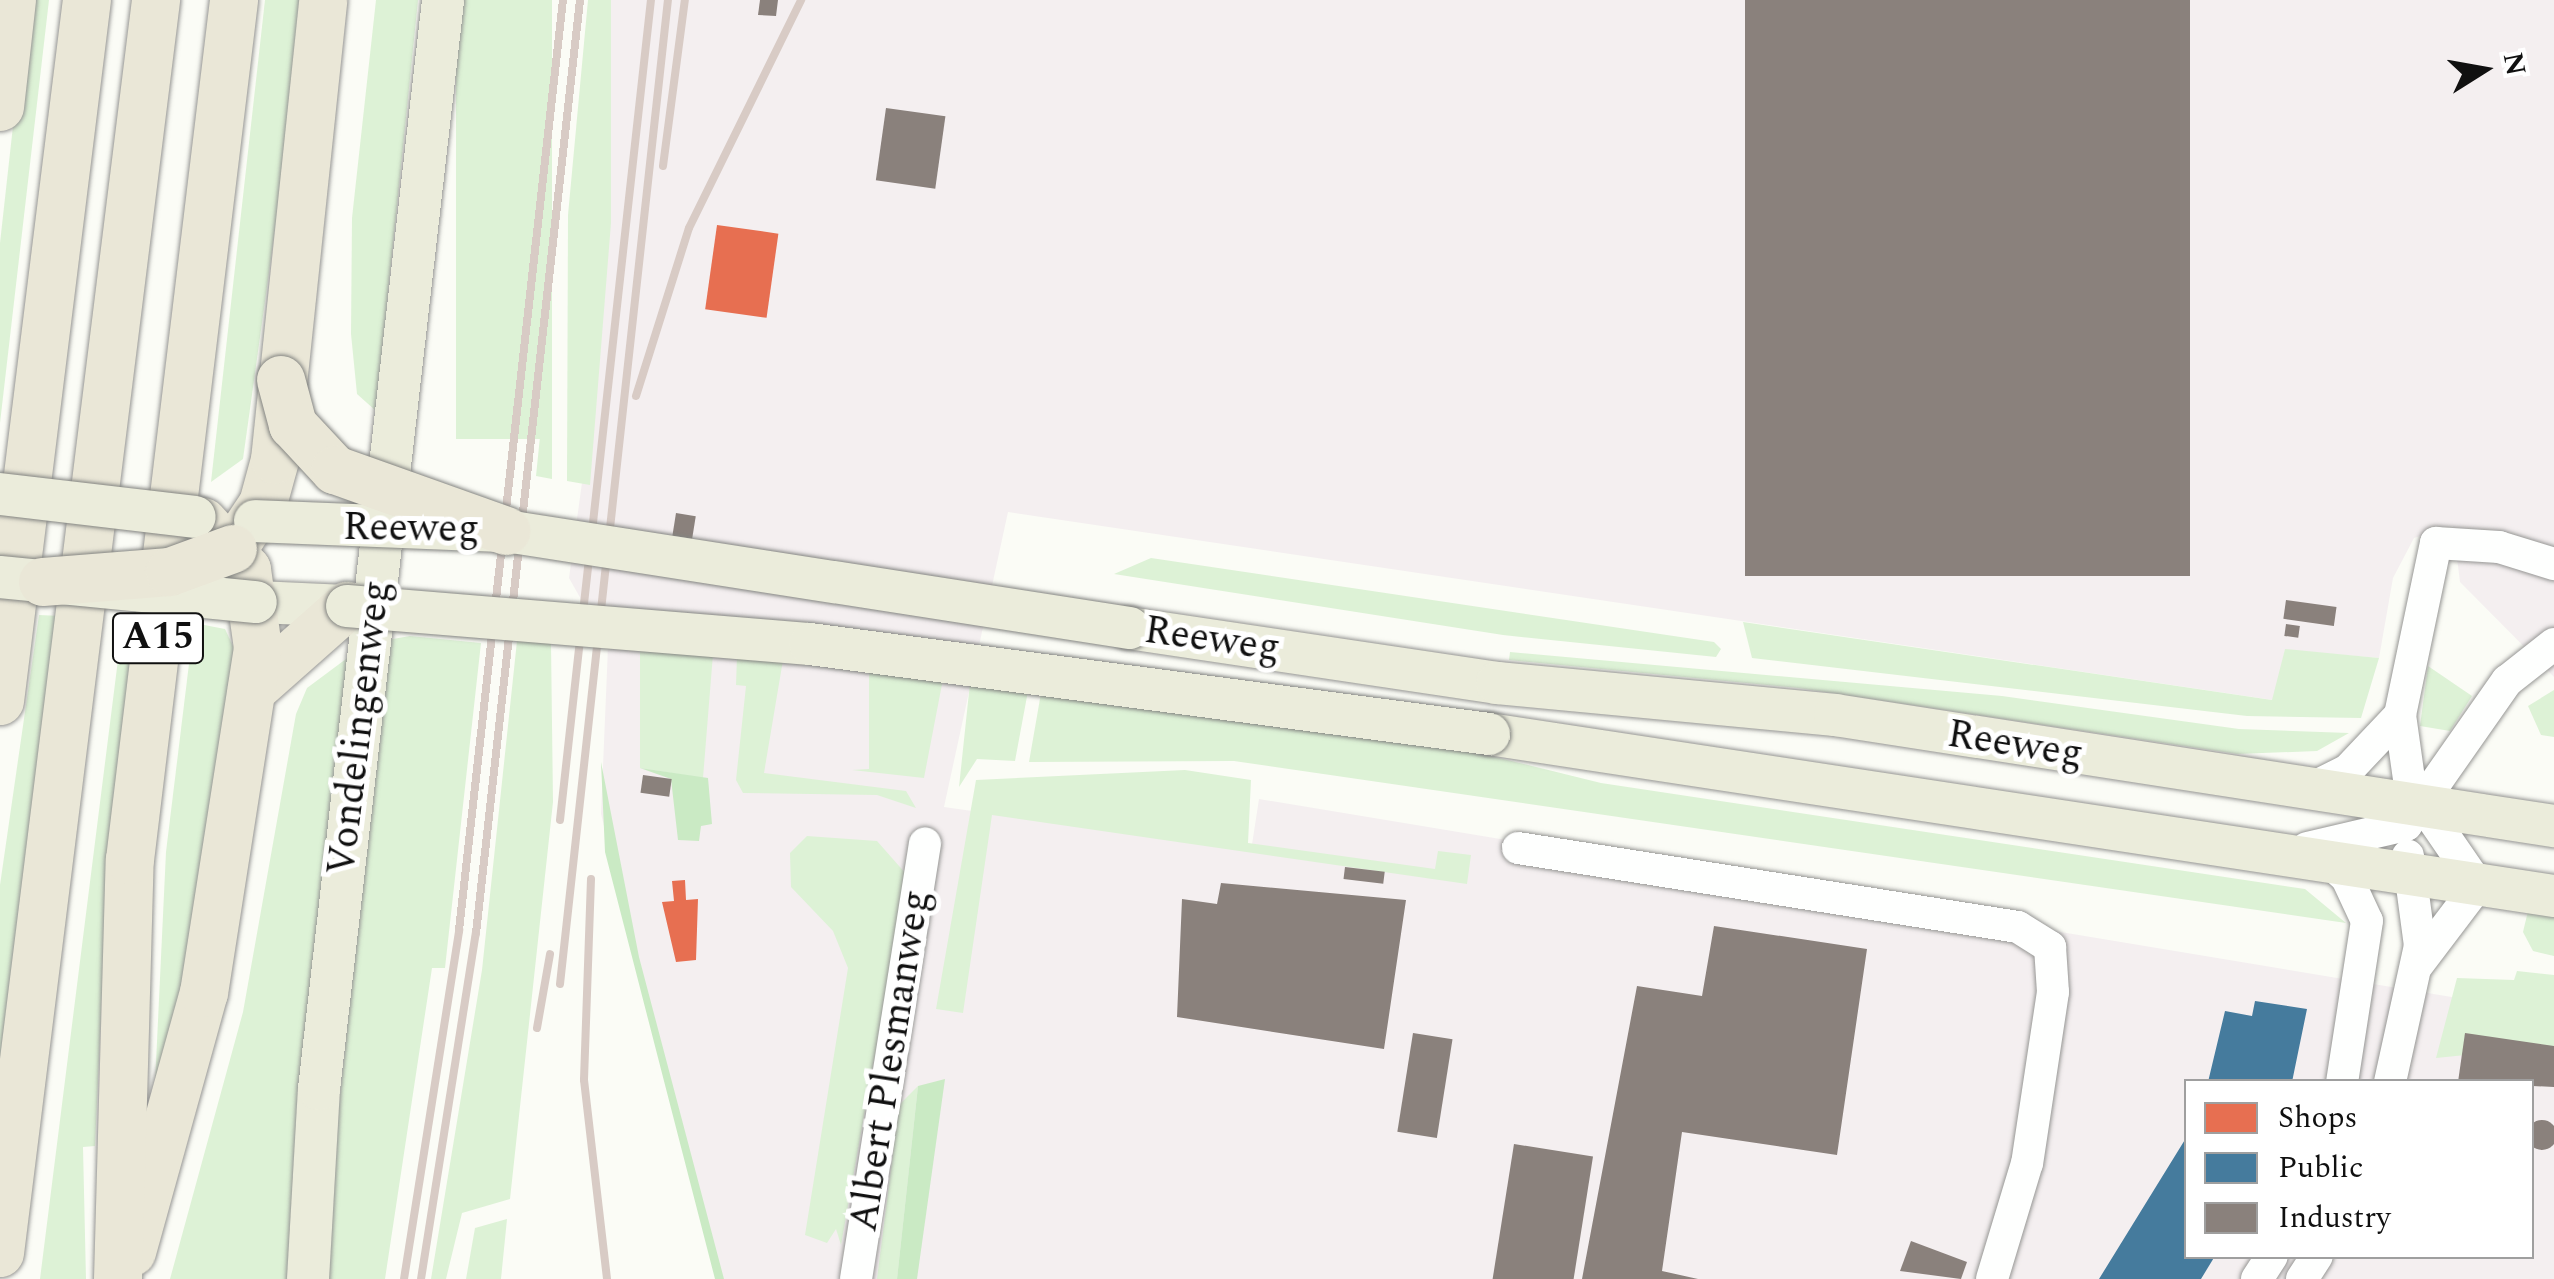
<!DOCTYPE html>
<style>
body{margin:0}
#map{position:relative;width:2554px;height:1279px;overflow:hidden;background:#fbfcf6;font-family:Spectral,serif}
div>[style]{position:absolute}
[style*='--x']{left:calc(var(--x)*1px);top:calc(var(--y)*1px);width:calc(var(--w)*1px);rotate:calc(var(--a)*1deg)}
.industrial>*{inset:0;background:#f4eff0}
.green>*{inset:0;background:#ddf2d6;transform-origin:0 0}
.forest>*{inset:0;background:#caeac4}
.shops>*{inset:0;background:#e76f51;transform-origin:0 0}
.public>*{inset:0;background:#457b9d}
.industry>*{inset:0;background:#8a817c;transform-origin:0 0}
.round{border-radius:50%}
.roads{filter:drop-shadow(0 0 2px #969694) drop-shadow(0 0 2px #969694)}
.minor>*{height:32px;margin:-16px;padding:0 16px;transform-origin:16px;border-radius:16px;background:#fefffe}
.major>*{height:42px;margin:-21px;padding:0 21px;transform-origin:21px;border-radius:21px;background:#ebecdb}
.highway>*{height:48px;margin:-24px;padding:0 24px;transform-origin:24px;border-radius:24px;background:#eae7d7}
.rail>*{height:8px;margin:-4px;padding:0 4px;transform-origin:4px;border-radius:4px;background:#d8cbc5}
.bridges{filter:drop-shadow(0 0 2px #838481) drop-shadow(0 0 2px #838481)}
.major-bridge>*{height:42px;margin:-21px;padding:0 21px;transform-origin:21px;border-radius:21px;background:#ebecdb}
.highway-bridge>*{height:48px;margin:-24px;padding:0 24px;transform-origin:24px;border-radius:24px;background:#eae7d7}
span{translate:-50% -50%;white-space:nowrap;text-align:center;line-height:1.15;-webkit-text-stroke:10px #fff;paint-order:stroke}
.shield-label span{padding:2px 8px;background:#fff;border:2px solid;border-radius:8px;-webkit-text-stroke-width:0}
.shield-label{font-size:38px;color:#101010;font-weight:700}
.street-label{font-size:40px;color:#101010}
.legend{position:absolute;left:2184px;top:1079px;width:350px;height:180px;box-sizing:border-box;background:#fff;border:2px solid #9f9f9f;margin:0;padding:12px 18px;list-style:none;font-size:30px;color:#101010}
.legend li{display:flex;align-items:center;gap:20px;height:50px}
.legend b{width:50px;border:2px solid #9f9f9f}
.north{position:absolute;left:2434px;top:20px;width:100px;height:100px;-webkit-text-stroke:8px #fff;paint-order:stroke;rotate:79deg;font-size:28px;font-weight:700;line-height:40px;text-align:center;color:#101010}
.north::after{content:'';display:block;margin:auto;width:35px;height:45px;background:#101010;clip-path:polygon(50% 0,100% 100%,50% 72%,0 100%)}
</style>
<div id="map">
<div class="industrial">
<i style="clip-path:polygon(evenodd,599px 0,2554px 0,2554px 677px,2460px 582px,2453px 526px,2414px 538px,2393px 578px,2379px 658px,2285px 650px,2273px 700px,1008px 512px,944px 807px,1251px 851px,1259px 799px,2554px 1014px,2554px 1279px,718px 1279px,601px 814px,608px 647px,569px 578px,589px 431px,599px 0,2186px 1082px,2532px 1082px,2532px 1256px,2186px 1256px,2186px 1082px)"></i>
</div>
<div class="green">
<i style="clip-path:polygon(27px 0,49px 0,0 423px,0 243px)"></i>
<i style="clip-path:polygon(265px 0,307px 0,243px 459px,211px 482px)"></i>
<i style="clip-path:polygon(376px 0,418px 0,376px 411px,357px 394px,351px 334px,352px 218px)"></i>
<i style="left:456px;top:0;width:96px;height:439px"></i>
<i style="clip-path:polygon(588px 0,611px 0,611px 223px,590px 485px,567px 481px,568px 215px)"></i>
<i style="clip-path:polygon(548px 358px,552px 359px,552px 479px,536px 476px)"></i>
<i style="clip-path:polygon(1151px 558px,1714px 642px,1721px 649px,1716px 657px,1503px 635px,1114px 574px)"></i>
<i style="clip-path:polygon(39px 615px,61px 616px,0 1063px,0 885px)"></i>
<i style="clip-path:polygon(123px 620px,141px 620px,108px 865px,95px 1146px,83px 1147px,86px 1279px,40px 1279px)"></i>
<i style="clip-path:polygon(1743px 622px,2272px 700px,2285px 649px,2379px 658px,2361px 718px,2247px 716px,1752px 658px)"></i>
<i style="clip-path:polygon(194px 623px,225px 629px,241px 663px,152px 1147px,166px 852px)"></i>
<i style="clip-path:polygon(410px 636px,481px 643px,445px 968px,432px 968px,385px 1279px,321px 1279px,387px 640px)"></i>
<i style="clip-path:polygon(517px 641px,551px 643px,553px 802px,510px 1199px,462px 1213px,446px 1279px,431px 1279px,482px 970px)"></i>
<i style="clip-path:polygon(640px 648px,713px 654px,703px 778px,640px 768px)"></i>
<i style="clip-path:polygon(1510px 652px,2002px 696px,2239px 729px,2349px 733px,2317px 751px,2237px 754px,1798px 688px,1509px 660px)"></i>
<i style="clip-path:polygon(350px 656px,300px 1089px,293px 1279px,170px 1279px,243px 1012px,296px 714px,307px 688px)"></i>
<i style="clip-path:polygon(737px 656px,783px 660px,764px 773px,906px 791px,916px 808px,877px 795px,743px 793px,736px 780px,746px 686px,736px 685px)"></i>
<i style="clip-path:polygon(2428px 666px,2472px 696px,2450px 731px,2420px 726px)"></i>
<i style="clip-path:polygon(869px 670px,943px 679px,924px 778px,852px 770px,869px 769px)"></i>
<i style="clip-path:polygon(970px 683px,1028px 691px,1015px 761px,977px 759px,959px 787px)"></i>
<i style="clip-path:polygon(2554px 690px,2554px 737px,2541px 735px,2528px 706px)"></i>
<i style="clip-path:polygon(1041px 693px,1487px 755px,1601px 783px,2305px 889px,2346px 923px,1234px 761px,1029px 762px)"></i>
<i style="clip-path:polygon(1185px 770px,1251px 780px,1248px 843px,1435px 869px,1438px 851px,1471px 855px,1467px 884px,992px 815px,963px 1013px,936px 1009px,976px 780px)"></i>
<i style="clip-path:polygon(807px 836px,877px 841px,907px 875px,841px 1245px,836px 1229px,827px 1243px,805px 1235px,848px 968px,833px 931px,791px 887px,790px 853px)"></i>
<i style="clip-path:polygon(2528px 911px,2554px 913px,2554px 956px,2533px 951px,2523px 932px)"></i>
<i style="clip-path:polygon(2517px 971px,2554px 975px,2554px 1046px,2436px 1058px,2457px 978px,2514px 980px)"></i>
<i style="clip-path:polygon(918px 1086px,897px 1279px,877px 1279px,899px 1105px)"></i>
<i style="clip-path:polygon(507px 1219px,501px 1279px,466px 1279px,475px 1228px)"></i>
</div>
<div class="forest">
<i style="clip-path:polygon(601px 762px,639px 957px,724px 1279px,715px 1279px,605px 852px)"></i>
<i style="clip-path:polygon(640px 768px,708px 778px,712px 824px,701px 826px,699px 841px,678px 840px,671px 779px)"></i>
<i style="clip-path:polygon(945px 1079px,917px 1279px,897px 1279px,918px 1086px)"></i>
</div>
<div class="shops">
<i style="left:717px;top:225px;width:62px;height:85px;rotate:8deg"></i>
<i style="clip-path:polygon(685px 880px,686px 900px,698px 899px,696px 960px,676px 962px,662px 902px,674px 901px,672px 881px)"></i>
</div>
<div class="public">
<i style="clip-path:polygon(2255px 1001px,2307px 1009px,2292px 1082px,2208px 1082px,2225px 1011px,2252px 1016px)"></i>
<i style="clip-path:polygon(2186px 1138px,2186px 1256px,2215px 1256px,2201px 1279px,2099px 1279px)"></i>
</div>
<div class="industry">
<i style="clip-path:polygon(760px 0,778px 0,776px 16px,758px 15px)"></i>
<i style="left:1745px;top:0;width:445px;height:576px"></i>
<i style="left:886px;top:108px;width:60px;height:73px;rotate:8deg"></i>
<i style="left:676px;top:513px;width:20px;height:23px;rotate:9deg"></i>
<i style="left:2286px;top:600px;width:51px;height:19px;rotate:8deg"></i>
<i style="left:2286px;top:624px;width:14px;height:12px;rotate:8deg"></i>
<i style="left:643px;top:775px;width:29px;height:18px;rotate:8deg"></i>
<i style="left:1345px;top:867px;width:40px;height:12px;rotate:7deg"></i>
<i style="clip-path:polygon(1221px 883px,1406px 900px,1384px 1049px,1177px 1017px,1182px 899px,1217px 904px)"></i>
<i style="clip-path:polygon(1714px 926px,1867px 949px,1837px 1155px,1682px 1132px,1662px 1271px,1698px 1279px,1582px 1279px,1637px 986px,1702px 996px)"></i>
<i style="left:1413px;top:1033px;width:40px;height:100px;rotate:9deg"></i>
<i style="clip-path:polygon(2465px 1033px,2554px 1046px,2554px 1087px,2458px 1082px)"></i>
<i class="round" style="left:2527px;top:1120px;width:30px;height:30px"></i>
<i style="left:1514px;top:1144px;width:80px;height:137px;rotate:9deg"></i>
<i style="clip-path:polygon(1911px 1241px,1967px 1262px,1961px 1279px,1900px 1271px)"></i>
</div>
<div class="roads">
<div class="minor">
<i style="--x:2400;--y:715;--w:72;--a:82"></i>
<i style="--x:2410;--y:786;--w:120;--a:55.5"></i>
<i style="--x:2478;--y:885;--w:103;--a:127.1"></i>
<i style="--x:2306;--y:791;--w:47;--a:-26.6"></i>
<i style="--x:2348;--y:770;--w:76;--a:-46.6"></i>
<i style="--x:2400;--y:715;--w:176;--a:-78.2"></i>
<i style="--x:2436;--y:543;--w:63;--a:3.6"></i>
<i style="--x:2499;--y:547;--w:58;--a:17.2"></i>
<i style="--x:1518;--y:848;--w:506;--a:8.98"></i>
<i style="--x:2018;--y:927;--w:38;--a:32"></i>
<i style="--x:2050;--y:947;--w:45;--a:86.2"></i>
<i style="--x:2053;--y:992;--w:173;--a:98.6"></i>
<i style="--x:2027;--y:1163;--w:121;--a:106.8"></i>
<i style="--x:2307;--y:848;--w:102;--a:-13.1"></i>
<i style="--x:2406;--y:825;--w:176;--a:-55"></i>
<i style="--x:2507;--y:681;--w:60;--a:-38.2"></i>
<i style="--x:2325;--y:858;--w:30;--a:42"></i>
<i style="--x:2347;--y:878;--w:47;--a:65.1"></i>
<i style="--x:2367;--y:921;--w:163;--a:98.8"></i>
<i style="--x:2390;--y:1082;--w:139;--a:-77.6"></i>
<i style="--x:2420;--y:946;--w:91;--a:-97.6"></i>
<i style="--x:856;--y:1279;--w:441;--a:-81"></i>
<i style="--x:2257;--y:1279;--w:27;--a:-57"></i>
<i style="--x:2302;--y:1279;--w:27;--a:-57"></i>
</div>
<div class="major">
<i style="--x:256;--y:602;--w:91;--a:2.5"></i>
<i style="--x:1129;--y:628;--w:372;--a:8.5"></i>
<i style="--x:1497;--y:683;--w:340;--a:5.4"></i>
<i style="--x:1835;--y:715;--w:728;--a:8.78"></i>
<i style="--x:1489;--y:734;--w:1077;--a:8.65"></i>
<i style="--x:308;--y:1279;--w:190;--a:-86.7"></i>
<i style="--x:319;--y:1089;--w:1096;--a:-83.5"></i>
</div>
<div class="highway">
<i style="--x:0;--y:107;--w:108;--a:-83.6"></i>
<i style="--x:233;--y:549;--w:54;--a:-56.3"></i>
<i style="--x:263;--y:504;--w:46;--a:-74.7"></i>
<i style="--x:275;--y:460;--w:462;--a:-84"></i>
<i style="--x:252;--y:690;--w:127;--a:-41.5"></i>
<i style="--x:0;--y:701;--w:706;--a:-82.93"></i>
<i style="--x:132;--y:1252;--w:269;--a:-74.5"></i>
<i style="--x:204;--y:993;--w:349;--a:-81.1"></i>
<i style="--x:258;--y:648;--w:79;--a:-98"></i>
<i style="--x:247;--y:570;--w:65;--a:-132.5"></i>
<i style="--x:0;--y:1253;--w:1263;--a:-82.9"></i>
<i style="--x:118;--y:1279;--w:419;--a:-88.4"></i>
<i style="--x:130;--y:860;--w:866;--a:-83.1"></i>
</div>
</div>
<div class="rail">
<i style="--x:663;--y:166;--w:167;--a:-82.5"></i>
<i style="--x:636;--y:396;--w:176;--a:-72.5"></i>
<i style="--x:689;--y:228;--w:254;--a:-63.8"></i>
<i style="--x:560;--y:820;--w:825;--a:-83.67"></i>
<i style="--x:591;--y:879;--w:201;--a:92"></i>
<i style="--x:584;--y:1080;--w:200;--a:83.4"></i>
<i style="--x:560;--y:984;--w:990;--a:-83.74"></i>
<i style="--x:537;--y:1028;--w:75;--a:-80"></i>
<i style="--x:404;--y:1279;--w:353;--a:-81"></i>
<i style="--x:459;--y:930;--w:936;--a:-83.62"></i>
<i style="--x:421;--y:1279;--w:350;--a:-81"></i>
<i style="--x:476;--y:933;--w:939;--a:-83.64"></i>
</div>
<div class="bridges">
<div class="major-bridge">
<i style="--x:0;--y:494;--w:196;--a:6.7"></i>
<i style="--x:255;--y:521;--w:251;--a:2.3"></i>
<i style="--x:506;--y:531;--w:631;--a:8.85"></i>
<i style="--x:0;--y:577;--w:257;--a:5.6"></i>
<i style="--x:347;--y:606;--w:465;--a:4.7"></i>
<i style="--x:810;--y:644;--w:685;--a:7.55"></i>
</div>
<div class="highway-bridge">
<i style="--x:281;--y:380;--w:47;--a:75.1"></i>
<i style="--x:293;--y:425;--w:62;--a:47"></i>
<i style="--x:335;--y:470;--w:182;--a:19.6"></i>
<i style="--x:43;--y:582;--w:127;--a:-4.5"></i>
<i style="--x:170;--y:572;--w:67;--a:-20.1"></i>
</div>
</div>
<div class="shield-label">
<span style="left:158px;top:638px">A15</span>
</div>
<div class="street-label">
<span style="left:411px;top:529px;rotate:1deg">Reeweg</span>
<span style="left:1212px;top:640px;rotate:8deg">Reeweg</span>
<span style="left:360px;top:728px;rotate:-83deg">Vondelingenweg</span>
<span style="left:2015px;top:745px;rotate:9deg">Reeweg</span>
<span style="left:891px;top:1061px;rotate:-81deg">Albert Plesmanweg</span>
</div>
<ul class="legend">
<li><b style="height:28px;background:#e76f51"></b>Shops</li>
<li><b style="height:28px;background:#457b9d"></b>Public</li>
<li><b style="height:28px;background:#8a817c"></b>Industry</li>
</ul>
<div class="north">N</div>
</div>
